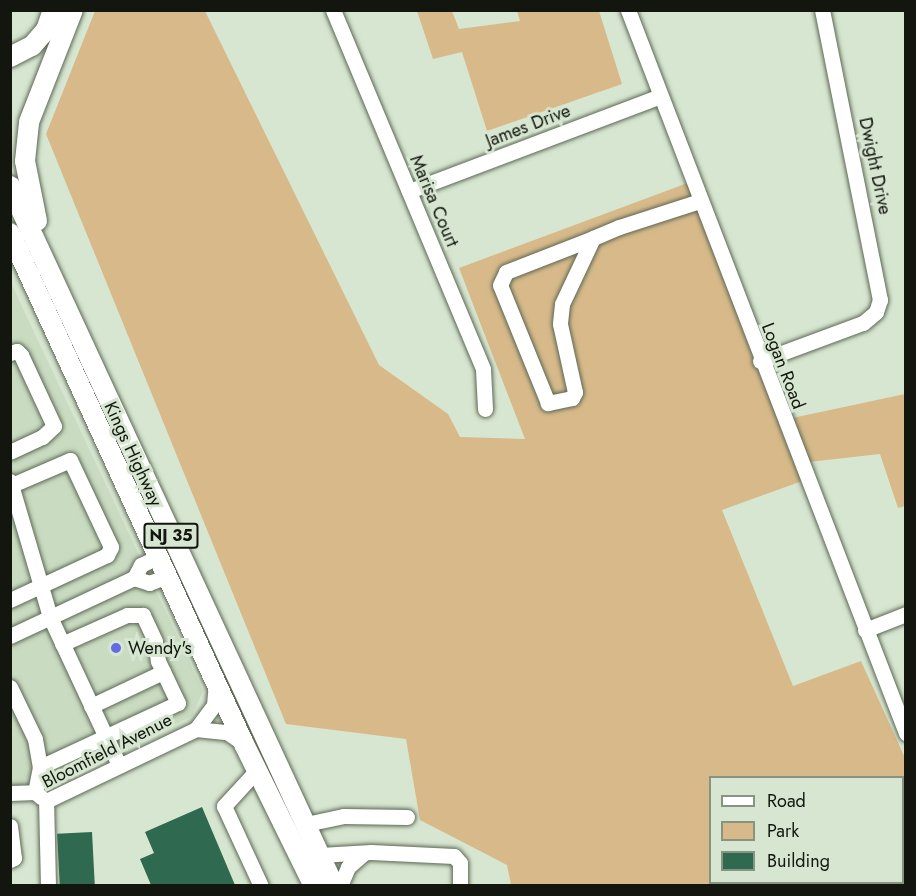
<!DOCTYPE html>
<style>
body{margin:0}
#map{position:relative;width:916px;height:896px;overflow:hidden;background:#d7e6d0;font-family:Jost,sans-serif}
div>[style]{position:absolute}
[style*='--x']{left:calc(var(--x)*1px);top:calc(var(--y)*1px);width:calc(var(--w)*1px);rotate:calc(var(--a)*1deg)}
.built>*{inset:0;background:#c9dbc0}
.green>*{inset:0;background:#d8ba8a}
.building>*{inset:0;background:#2f6950;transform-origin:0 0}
.roads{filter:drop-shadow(0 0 2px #5c6855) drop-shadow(0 0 2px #5c6855)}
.minor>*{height:15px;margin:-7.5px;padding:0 7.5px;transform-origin:7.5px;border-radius:7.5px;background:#fff}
.major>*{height:20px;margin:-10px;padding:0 10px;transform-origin:10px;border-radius:10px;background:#fff}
.dots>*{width:16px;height:16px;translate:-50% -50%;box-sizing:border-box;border:3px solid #d7e6d0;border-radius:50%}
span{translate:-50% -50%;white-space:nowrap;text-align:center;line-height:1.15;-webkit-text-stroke:6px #d7e6d0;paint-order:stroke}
.shield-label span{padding:2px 4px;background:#d7e6d0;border:2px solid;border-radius:4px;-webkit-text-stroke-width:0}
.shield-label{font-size:16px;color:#12160f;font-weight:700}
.street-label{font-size:18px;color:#12160f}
.poi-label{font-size:18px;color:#12160f}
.left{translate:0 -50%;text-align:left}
.frame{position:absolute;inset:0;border:12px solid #12160f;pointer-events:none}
.legend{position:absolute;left:709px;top:776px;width:195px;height:108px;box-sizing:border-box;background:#d7e6d0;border:2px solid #889383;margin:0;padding:8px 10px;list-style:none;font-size:18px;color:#12160f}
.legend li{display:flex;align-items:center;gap:12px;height:30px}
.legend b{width:30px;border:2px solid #889383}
</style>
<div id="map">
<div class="built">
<i style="clip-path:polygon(10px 281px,203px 691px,192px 716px,58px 780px,11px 788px)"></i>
</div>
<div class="green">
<i style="clip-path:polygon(evenodd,95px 11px,205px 11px,379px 365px,448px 414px,460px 437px,525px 439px,459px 268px,693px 181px,783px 420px,905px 394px,905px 506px,898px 508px,880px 454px,800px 463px,805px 480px,722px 510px,793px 686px,861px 661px,905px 758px,905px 885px,511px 885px,507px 865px,420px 820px,406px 739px,286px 724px,46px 134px,95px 11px,710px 778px,902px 778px,902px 882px,710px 882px,710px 778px)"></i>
<i style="clip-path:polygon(417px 11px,452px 11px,459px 29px,520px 21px,517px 11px,599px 11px,622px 84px,487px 131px,462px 52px,433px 59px)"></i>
</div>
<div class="building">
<i style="clip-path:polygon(202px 807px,235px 885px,151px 885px,140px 859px,154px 853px,145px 832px)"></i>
<i style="left:92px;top:832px;width:53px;height:35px;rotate:87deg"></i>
</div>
<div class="roads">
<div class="minor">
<i style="--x:333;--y:10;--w:389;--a:67.3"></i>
<i style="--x:483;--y:369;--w:40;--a:87.1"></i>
<i style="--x:628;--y:10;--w:775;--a:68.97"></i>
<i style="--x:409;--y:191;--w:268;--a:-20.7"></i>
<i style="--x:593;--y:238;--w:73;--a:115.2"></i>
<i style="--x:562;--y:304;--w:20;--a:96"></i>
<i style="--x:560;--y:324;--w:70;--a:77.6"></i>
<i style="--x:575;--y:392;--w:7;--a:117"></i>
<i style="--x:572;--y:398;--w:25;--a:168"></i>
<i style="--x:548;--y:403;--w:127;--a:-112.1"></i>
<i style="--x:500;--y:285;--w:14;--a:-65"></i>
<i style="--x:506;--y:272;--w:93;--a:-21.3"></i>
<i style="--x:593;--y:238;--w:28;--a:-23"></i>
<i style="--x:619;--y:227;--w:85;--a:-17.8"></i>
<i style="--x:10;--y:353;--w:7;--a:-16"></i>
<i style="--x:17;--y:351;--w:6;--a:45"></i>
<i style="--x:21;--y:355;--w:78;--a:65.1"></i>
<i style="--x:54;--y:426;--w:16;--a:137"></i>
<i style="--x:42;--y:437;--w:35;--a:155"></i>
<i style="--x:760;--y:361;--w:110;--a:-20.3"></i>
<i style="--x:863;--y:323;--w:17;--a:-40"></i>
<i style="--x:876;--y:312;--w:13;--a:-72"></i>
<i style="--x:880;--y:300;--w:296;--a:-101.3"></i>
<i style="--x:10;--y:481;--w:142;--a:73.6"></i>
<i style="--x:50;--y:617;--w:163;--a:65"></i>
<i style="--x:158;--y:557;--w:19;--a:155"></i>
<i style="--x:141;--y:565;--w:15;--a:118"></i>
<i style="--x:134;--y:578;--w:16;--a:18"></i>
<i style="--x:149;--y:583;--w:19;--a:-21"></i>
<i style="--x:10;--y:600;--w:107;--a:-24.9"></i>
<i style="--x:107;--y:555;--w:9;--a:-63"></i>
<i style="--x:111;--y:547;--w:96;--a:-115.2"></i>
<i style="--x:70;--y:460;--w:63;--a:156.7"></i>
<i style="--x:865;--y:630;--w:44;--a:-21.3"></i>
<i style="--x:10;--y:636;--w:137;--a:-25.1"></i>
<i style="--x:10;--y:687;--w:58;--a:64.3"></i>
<i style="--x:35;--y:739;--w:28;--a:80"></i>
<i style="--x:40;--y:767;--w:25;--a:101"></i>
<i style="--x:91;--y:706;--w:80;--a:-25.3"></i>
<i style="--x:196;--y:729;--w:30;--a:-53"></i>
<i style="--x:214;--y:705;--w:22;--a:-85"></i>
<i style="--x:40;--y:767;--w:152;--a:-24.9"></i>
<i style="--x:178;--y:703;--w:47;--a:-115.5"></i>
<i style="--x:158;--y:661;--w:20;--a:-99"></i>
<i style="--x:155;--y:641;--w:29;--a:-115"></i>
<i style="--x:143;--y:615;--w:16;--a:180"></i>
<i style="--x:127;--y:615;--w:71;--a:156"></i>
<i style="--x:257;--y:770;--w:49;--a:132.5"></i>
<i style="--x:224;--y:806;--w:88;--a:65.2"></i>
<i style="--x:10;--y:793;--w:25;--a:-2"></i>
<i style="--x:35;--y:792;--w:8;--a:40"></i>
<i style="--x:306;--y:824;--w:39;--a:-12"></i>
<i style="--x:344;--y:816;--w:63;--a:0.9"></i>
<i style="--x:10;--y:826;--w:32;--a:83"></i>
<i style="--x:14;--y:858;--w:4;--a:153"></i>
<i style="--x:320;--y:855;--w:51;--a:-3.4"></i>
<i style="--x:371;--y:852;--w:83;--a:2.8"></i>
<i style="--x:454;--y:856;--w:9;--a:49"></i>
<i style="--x:460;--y:863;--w:23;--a:90"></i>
<i style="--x:48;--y:886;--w:85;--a:-91.3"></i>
<i style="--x:46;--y:801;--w:166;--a:-25.6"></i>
<i style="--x:196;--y:729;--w:31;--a:6"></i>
<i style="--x:227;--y:732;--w:19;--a:35"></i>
<i style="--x:340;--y:886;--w:21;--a:-67"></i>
<i style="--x:348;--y:867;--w:20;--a:-41"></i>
</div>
<div class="major">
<i style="--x:10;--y:57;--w:25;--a:-27"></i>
<i style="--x:32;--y:46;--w:21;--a:-49"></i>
<i style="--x:46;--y:30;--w:21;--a:-71"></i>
<i style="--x:10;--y:186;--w:771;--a:65.16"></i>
<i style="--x:37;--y:221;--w:61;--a:-101.3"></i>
<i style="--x:25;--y:161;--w:39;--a:-84"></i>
<i style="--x:29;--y:122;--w:120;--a:-68.6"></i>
<i style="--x:10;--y:233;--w:562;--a:65.4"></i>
<i style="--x:244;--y:744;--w:158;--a:63.8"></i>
</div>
</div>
<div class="dots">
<i style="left:116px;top:648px;background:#616ce4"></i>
</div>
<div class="shield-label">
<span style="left:171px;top:536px">NJ 35</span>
</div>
<div class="street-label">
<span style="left:528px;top:126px;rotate:-21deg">James Drive</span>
<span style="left:875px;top:166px;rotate:78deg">Dwight Drive</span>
<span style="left:434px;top:201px;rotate:67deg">Marisa Court</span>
<span style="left:783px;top:366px;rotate:69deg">Logan Road</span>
<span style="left:133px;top:454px;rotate:65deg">Kings Highway</span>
<span style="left:107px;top:751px;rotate:-27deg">Bloomfield Avenue</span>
</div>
<div class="poi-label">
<span class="left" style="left:128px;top:648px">Wendy's</span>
</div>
<div class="frame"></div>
<ul class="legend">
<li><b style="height:8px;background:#fff"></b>Road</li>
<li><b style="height:16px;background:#d8ba8a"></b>Park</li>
<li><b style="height:16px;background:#2f6950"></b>Building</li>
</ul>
</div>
